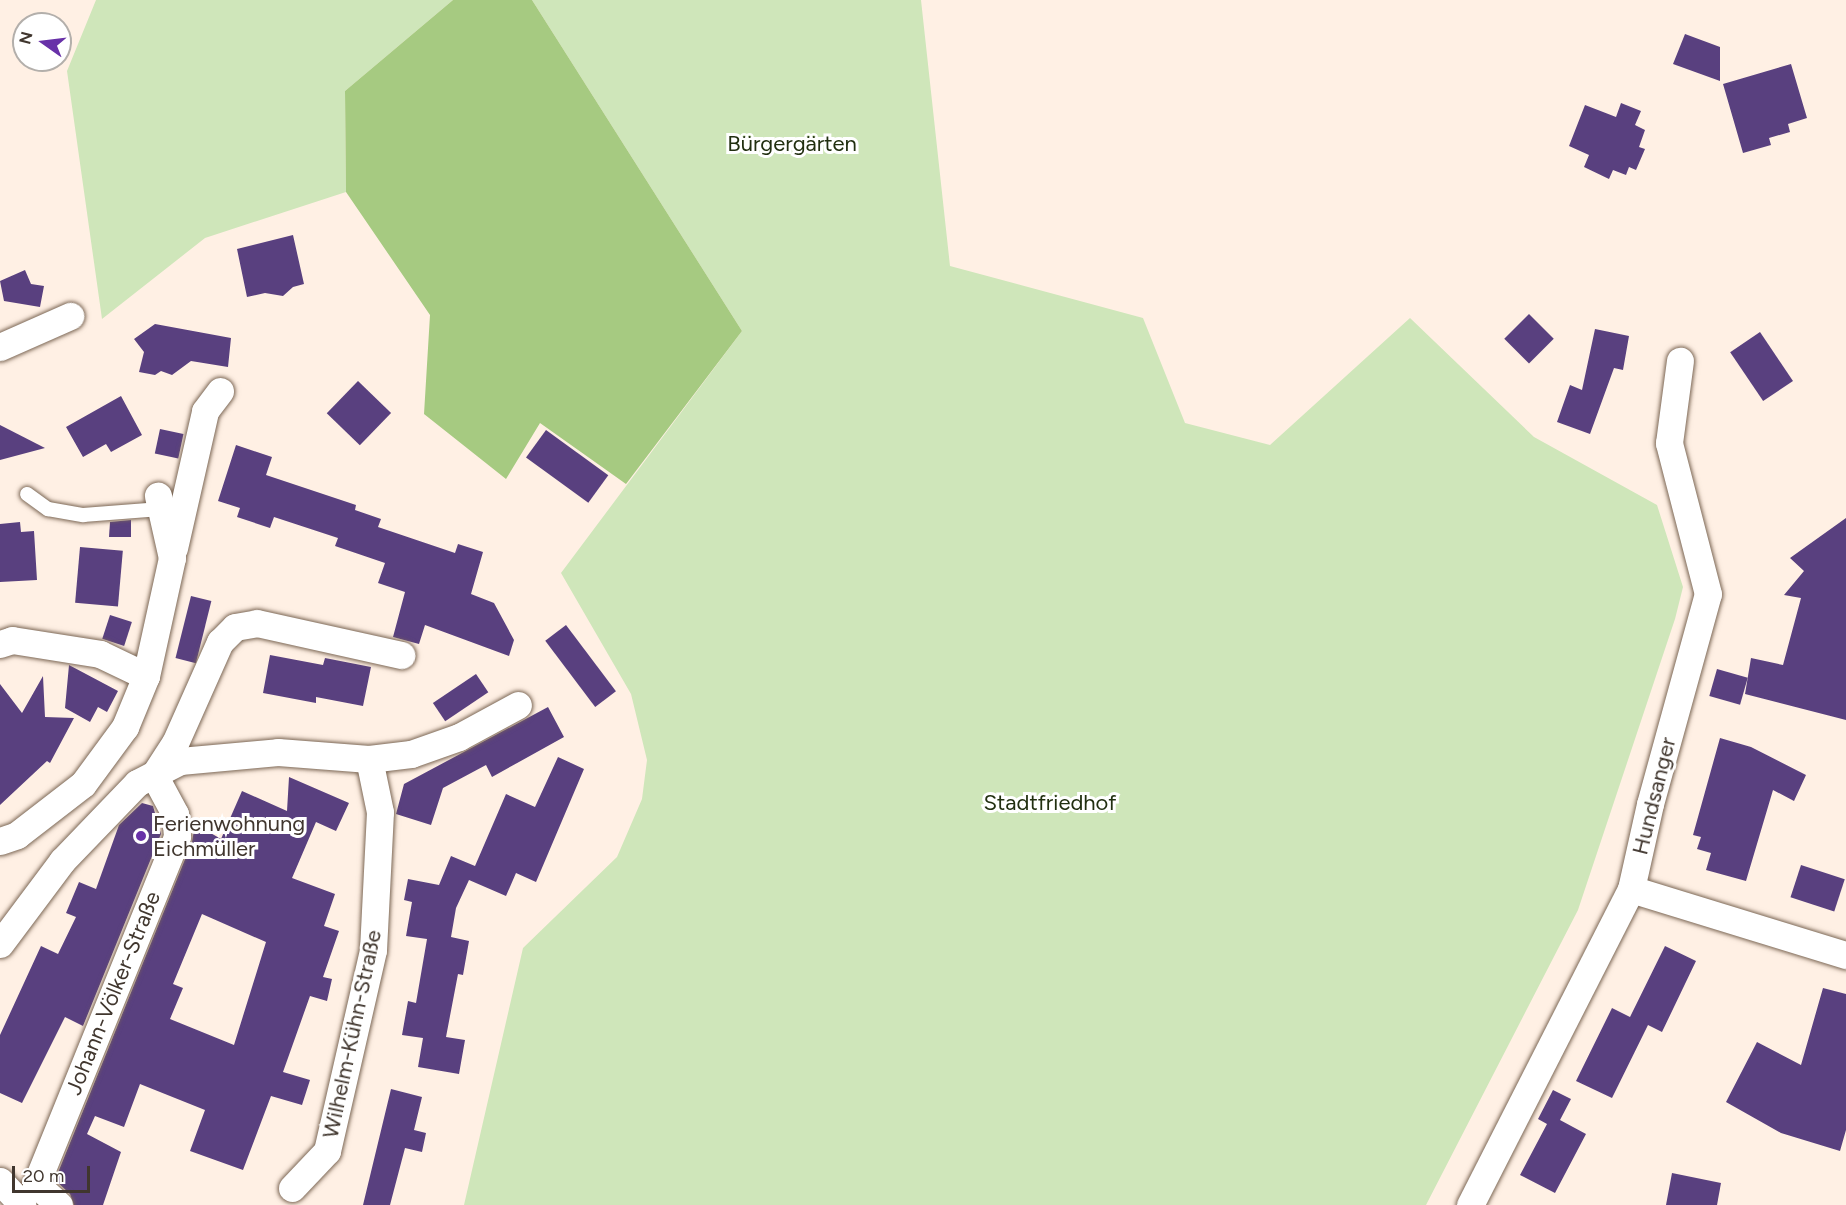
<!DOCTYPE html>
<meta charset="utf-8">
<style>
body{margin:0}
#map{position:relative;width:1846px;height:1205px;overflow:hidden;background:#fff0e4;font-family:Figtree,sans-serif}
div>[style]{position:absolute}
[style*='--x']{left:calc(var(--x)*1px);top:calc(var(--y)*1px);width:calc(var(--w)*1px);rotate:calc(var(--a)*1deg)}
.green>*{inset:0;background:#cfe6ba}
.forest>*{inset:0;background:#a6ca81}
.building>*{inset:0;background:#59407f;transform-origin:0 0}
.roads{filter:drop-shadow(0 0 2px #7c6755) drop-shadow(0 0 2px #7c6755)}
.lane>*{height:14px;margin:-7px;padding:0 7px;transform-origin:7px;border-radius:7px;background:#fff}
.street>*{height:27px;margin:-13.5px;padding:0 13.5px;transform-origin:13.5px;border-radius:13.5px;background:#fff}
.dots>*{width:16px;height:16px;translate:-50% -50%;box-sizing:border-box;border:3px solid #fff;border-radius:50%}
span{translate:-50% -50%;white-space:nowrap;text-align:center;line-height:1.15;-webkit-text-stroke:6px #fff;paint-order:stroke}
.park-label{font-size:22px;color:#212f10}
.street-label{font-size:22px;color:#40362e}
.poi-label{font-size:22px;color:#40362e}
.left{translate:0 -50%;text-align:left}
.north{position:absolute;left:12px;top:12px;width:60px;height:60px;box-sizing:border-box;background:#fff;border:2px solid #b3afab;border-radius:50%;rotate:284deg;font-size:16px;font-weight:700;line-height:24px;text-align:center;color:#40362e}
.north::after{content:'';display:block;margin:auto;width:21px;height:27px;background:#6831a8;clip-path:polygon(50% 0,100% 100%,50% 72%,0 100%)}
.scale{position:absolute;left:12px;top:1166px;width:78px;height:27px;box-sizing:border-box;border:3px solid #40362e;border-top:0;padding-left:8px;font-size:18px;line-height:21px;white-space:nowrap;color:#40362e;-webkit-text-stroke:4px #fff;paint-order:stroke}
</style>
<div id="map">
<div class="green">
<i style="clip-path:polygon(96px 0,453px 0,345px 91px,346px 192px,205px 238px,102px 319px,67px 71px)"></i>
<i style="clip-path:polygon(532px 0,921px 0,950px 266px,1143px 318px,1185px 423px,1270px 445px,1410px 318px,1534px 437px,1657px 505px,1683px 587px,1675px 619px,1578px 910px,1426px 1205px,464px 1205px,523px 948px,617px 857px,642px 799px,647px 760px,631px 694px,561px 573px,742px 331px)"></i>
</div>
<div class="forest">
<i style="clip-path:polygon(453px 0,532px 0,742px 331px,626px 484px,540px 423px,506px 479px,424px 414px,430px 315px,346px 192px,345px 91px)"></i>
</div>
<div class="building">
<i style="clip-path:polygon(1685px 34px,1720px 47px,1720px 81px,1673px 64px)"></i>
<i style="clip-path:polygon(1791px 64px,1807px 118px,1788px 124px,1790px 132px,1769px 138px,1771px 145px,1743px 153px,1723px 84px)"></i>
<i style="clip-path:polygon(1621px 103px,1641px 111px,1635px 125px,1645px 130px,1639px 147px,1645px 149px,1636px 170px,1629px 167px,1626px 175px,1613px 170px,1609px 179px,1584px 167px,1589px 155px,1569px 146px,1585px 105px,1616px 117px)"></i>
<i style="clip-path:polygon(293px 235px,304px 284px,293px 287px,283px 296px,265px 293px,247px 297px,237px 249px)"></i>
<i style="clip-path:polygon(25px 270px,31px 284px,44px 286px,40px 307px,4px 301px,0 281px)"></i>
<i style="left:1529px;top:314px;width:35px;height:35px;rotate:45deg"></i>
<i style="clip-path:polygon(155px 324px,231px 338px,228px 367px,191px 361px,172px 375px,161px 371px,155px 375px,139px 372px,144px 352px,134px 339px)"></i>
<i style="clip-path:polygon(1595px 329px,1629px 336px,1623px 370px,1614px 368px,1590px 434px,1557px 422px,1570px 385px,1582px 390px)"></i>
<i style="left:1760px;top:332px;width:59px;height:36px;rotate:56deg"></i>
<i style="left:358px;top:381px;width:46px;height:45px;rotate:44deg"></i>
<i style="clip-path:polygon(121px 396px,142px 435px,111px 452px,106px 444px,83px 457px,66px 427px)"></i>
<i style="clip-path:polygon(0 425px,45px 448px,0 460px)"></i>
<i style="left:160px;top:429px;width:24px;height:25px;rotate:12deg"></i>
<i style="left:546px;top:430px;width:77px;height:34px;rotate:36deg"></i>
<i style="clip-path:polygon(236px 445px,272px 457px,266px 475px,356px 505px,355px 510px,381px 519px,378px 527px,455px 553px,458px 544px,483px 552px,471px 594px,494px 603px,514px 640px,509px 656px,425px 625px,419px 644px,393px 637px,405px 592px,378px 583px,385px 563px,335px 546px,338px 538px,274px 517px,270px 528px,237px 517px,240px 508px,218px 501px)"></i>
<i style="clip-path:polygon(1846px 518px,1846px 720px,1745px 694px,1751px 658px,1783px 665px,1801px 598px,1784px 595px,1804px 571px,1790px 558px)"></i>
<i style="clip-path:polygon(131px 520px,131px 537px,109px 537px,110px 522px)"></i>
<i style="clip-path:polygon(20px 522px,21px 532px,34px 531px,37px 580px,0 582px,0 524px)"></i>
<i style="left:80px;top:547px;width:43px;height:56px;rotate:5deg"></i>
<i style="left:191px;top:596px;width:21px;height:64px;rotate:14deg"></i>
<i style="left:110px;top:615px;width:23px;height:25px;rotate:18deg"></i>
<i style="left:566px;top:625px;width:83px;height:26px;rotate:53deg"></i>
<i style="clip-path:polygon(270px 655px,323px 665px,325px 658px,371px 667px,363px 706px,316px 697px,316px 703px,263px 693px)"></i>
<i style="clip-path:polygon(69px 665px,118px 691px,107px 712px,98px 707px,90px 722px,65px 708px)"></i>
<i style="left:1717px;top:669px;width:32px;height:28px;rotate:16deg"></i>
<i style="left:476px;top:674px;width:22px;height:52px;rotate:56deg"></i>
<i style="clip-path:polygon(43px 676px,45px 717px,74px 718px,50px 763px,47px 761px,0 805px,0 684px,22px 713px)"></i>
<i style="clip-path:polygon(548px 707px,564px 737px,492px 777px,486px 765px,443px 788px,431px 825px,396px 814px,404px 784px)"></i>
<i style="clip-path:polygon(1720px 738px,1751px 747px,1806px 775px,1794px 801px,1773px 790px,1746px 881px,1706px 870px,1711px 853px,1697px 849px,1701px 837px,1693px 835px)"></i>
<i style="clip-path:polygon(558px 757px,584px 769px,536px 882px,516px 873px,506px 896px,469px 880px,456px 908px,451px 937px,469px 941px,463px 975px,458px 974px,446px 1037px,465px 1040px,459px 1074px,418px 1067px,423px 1038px,402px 1035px,408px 1001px,416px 1003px,427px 939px,406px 936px,412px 902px,404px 900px,408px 879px,439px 885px,451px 856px,475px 866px,506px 794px,535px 807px)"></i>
<i style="clip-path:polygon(evenodd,289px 777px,349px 803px,336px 831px,316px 822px,292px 878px,335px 894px,324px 926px,339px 931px,323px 977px,332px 979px,327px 1001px,310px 996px,283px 1072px,310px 1080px,302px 1105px,271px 1096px,243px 1170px,190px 1151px,205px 1110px,140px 1084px,124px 1127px,95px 1116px,87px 1134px,121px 1152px,103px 1205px,74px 1205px,70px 1194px,55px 1180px,192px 842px,195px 824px,221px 839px,242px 791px,287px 811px,289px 777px,202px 914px,266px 942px,234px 1045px,170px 1019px,183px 988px,173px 984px,202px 914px)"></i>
<i style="clip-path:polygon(142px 803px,153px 806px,161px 834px,83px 1026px,65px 1017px,22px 1103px,0 1093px,0 1035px,41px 946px,58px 954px,76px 917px,66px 913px,79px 882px,96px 889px,119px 825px)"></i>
<i style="left:1801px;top:865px;width:46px;height:34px;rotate:18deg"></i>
<i style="clip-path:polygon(1665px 946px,1696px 961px,1662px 1032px,1648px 1025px,1612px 1098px,1576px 1081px,1612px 1008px,1630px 1017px)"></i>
<i style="clip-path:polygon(1823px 988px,1846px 994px,1846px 1130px,1840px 1151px,1781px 1133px,1726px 1102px,1757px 1042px,1801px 1065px)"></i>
<i style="clip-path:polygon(391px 1089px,422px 1097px,414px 1130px,426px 1133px,422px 1152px,405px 1148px,390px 1205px,363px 1205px)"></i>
<i style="clip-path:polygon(1553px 1090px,1571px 1099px,1560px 1120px,1586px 1134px,1555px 1193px,1520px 1175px,1547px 1124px,1538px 1119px)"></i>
<i style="clip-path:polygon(1672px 1173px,1721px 1183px,1717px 1205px,1666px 1205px)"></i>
</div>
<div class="roads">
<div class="lane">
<i style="--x:27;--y:494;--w:26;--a:36"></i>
<i style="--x:48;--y:509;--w:36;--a:10"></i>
<i style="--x:83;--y:515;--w:78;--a:-4.4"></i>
</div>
<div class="street">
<i style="--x:0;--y:347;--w:77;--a:-23.9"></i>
<i style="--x:174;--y:548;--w:140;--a:-77.2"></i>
<i style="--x:205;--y:411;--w:25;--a:-53"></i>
<i style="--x:0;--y:644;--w:13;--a:-18"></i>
<i style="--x:12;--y:640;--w:89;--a:9"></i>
<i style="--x:100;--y:654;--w:51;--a:25.6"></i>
<i style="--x:0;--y:841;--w:18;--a:-19"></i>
<i style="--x:17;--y:835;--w:83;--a:-37.7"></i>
<i style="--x:83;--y:784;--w:71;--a:-53.6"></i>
<i style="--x:125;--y:727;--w:55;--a:-67.6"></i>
<i style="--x:146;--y:676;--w:121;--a:-77.6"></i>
<i style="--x:172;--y:558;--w:64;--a:-102.7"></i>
<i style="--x:1631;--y:889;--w:225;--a:17.1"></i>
<i style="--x:0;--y:944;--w:104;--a:-53.2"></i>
<i style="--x:62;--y:861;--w:108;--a:-46.1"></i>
<i style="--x:137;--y:783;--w:48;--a:-27.1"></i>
<i style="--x:180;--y:761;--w:98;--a:-5.2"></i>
<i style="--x:278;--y:752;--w:91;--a:4.4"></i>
<i style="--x:369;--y:759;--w:42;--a:-6.8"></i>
<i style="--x:411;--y:754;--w:51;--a:-19.5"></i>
<i style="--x:459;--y:737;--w:67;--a:-28.5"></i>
<i style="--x:0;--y:1181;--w:33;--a:47"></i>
<i style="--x:292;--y:1188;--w:51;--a:-46.6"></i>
<i style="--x:327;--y:1151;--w:206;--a:-77.1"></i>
<i style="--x:373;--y:950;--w:138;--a:-87.1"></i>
<i style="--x:380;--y:812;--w:54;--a:-101.7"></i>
<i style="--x:59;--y:1205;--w:31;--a:-138"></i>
<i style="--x:36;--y:1184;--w:375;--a:-67.9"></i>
<i style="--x:177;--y:836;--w:22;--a:-95"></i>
<i style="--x:175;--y:814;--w:44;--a:-118.3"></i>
<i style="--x:154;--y:775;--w:38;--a:-57"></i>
<i style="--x:175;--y:743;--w:111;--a:-66"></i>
<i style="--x:220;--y:642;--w:21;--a:-45"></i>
<i style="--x:235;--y:627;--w:22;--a:-10"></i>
<i style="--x:257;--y:623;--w:148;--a:12.5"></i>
<i style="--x:1470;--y:1205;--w:355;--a:-63"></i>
<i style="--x:1631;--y:889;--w:87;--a:-77.4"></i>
<i style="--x:1650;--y:804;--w:218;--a:-74.6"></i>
<i style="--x:1708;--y:594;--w:156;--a:-104.5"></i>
<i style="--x:1669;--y:443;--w:83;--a:-82.4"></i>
</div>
</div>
<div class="dots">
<i style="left:141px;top:836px;background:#6831a8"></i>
</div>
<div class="park-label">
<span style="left:792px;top:144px">Bürgergärten</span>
<span style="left:1050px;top:803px">Stadtfriedhof</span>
</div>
<div class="street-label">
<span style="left:1654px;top:796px;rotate:-76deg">Hundsanger</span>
<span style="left:113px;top:993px;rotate:-68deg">Johann-Völker-Straße</span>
<span style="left:352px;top:1034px;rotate:-78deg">Wilhelm-Kühn-Straße</span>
</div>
<div class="poi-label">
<span class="left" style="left:153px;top:836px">Ferienwohnung<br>Eichmüller</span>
</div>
<div class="north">N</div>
<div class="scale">20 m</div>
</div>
